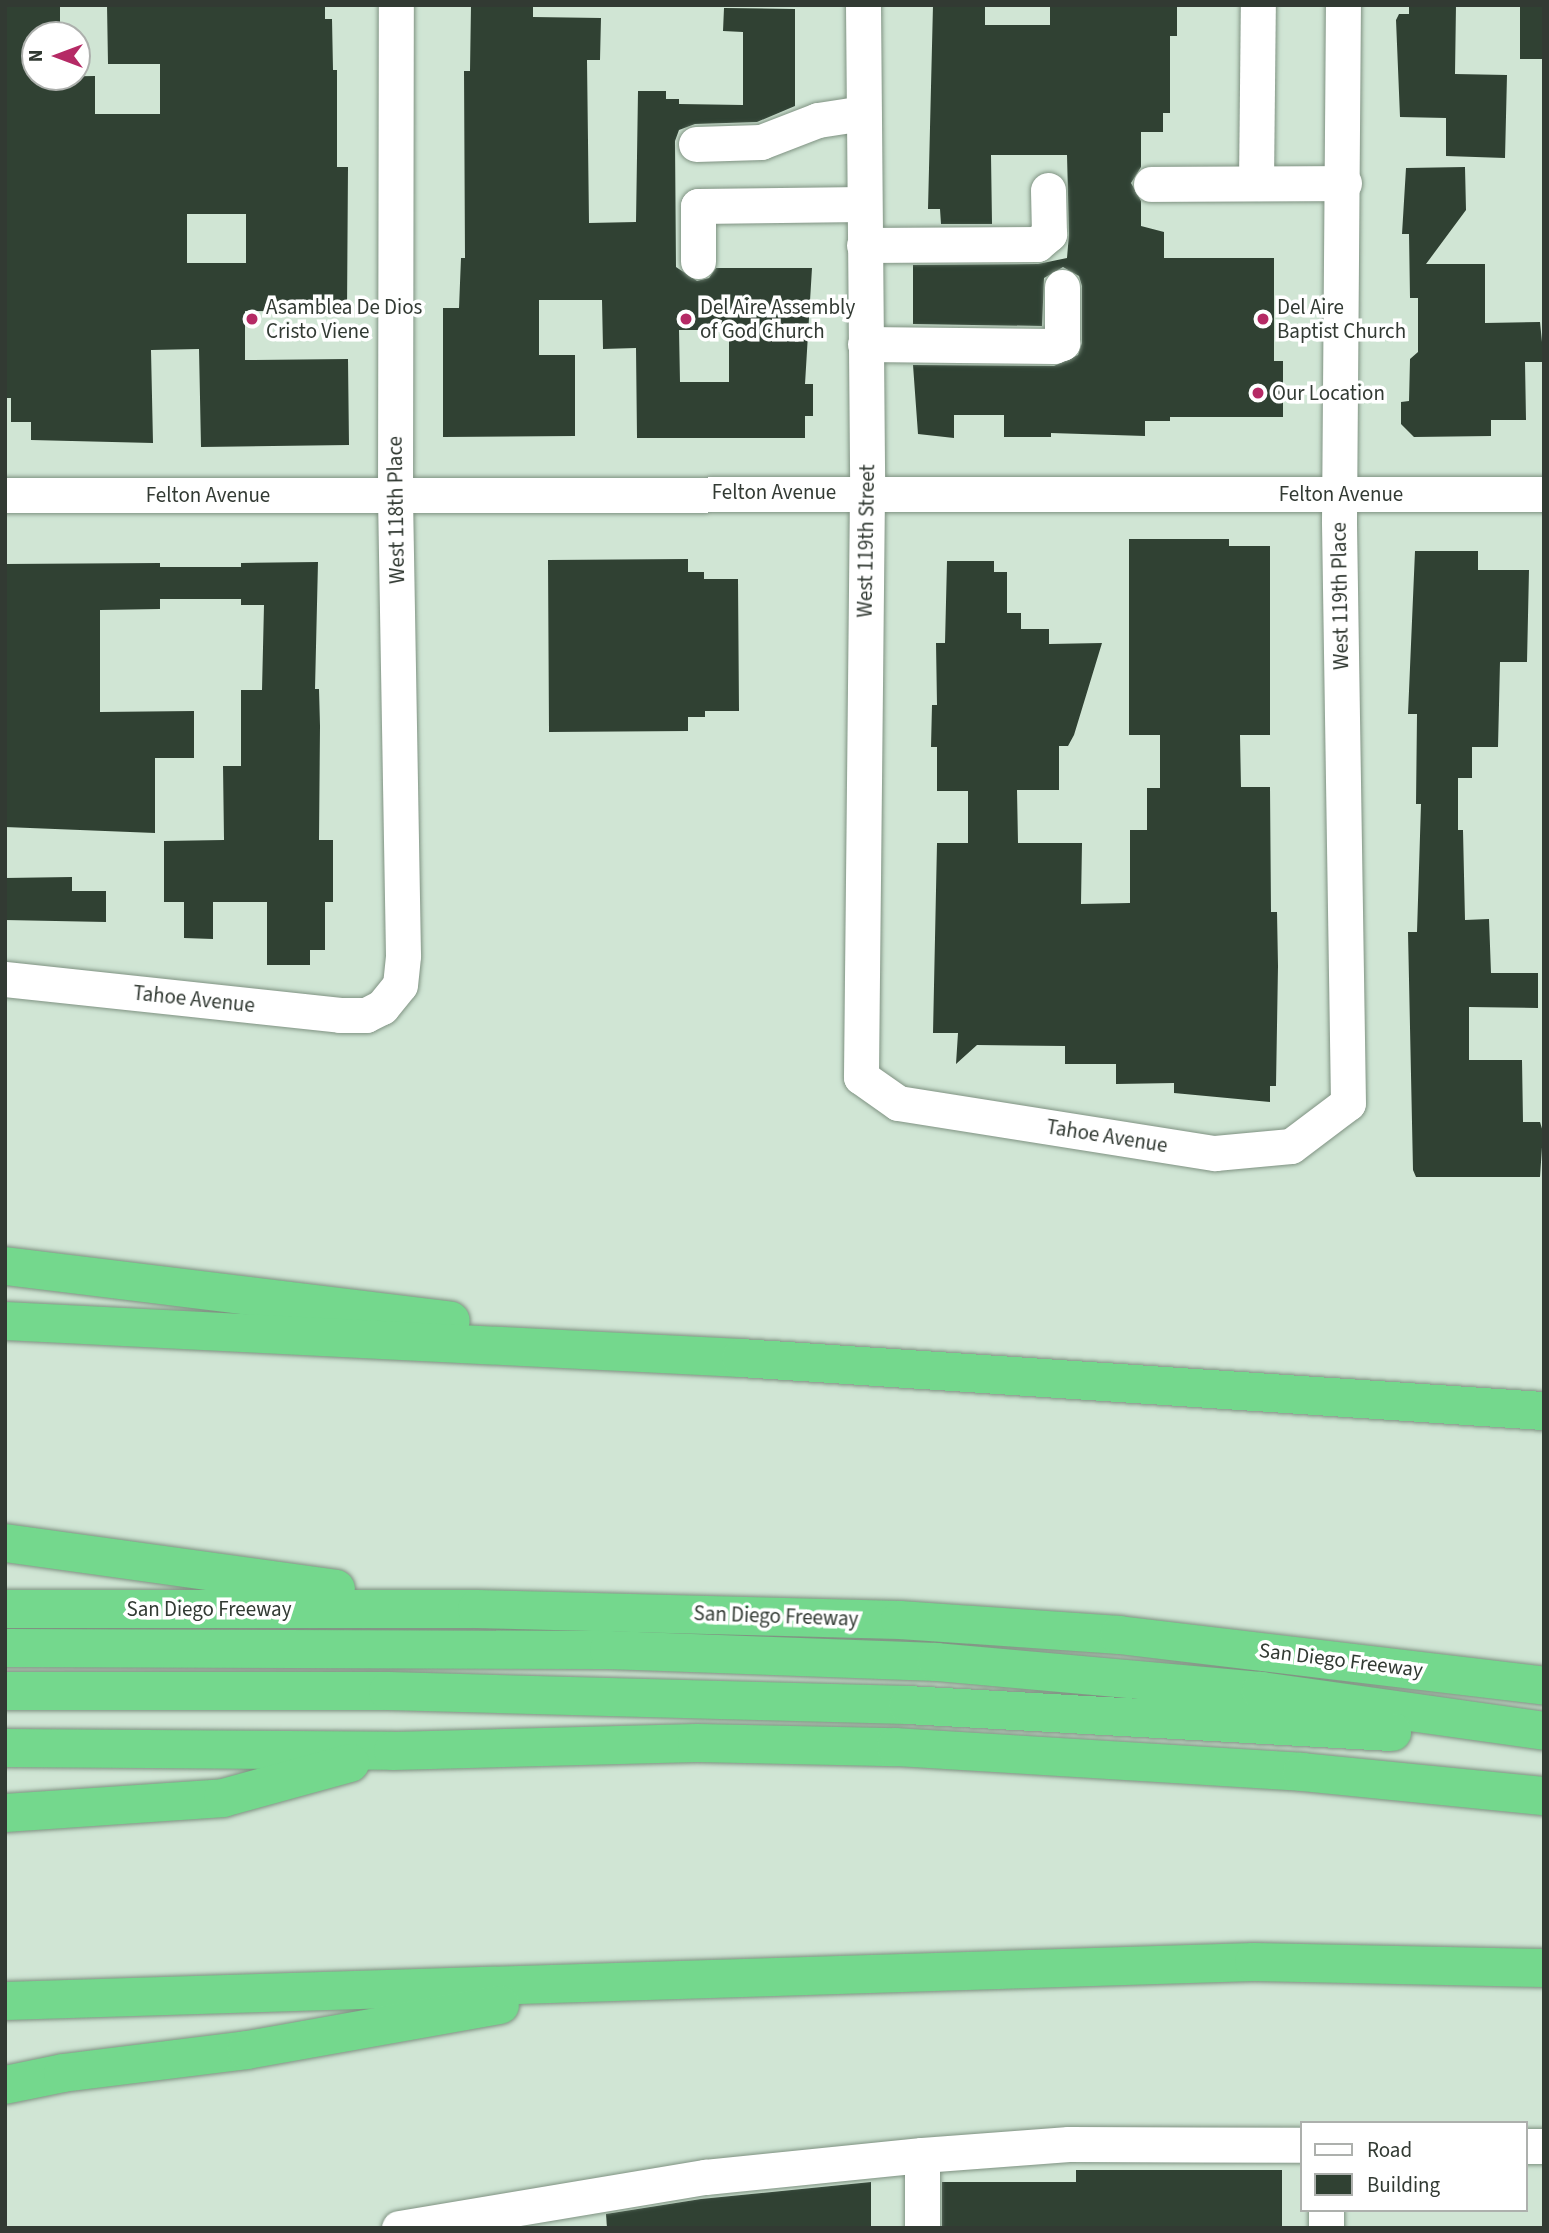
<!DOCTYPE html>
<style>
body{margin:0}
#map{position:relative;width:1549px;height:2233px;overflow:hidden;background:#d0e5d4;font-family:"Source Sans 3",sans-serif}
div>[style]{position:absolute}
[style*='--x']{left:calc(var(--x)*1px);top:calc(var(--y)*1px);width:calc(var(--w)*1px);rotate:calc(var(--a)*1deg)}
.building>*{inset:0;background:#304133;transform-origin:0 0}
.roads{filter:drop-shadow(0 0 2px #7f9282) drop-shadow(0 0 2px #7f9282)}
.minor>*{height:35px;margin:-17.5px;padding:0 17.5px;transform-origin:17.5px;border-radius:17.5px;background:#fff}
.highway>*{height:38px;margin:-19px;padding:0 19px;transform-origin:19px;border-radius:19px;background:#74d88d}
.dots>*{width:19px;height:19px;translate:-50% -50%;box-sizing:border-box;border:4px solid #fff;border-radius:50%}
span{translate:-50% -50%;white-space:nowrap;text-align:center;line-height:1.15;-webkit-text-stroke:7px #fff;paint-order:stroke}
.poi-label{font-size:21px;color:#323a33}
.left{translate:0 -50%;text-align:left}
.street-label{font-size:21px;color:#323a33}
.frame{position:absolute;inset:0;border:7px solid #323a33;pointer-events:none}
.legend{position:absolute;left:1300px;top:2121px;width:228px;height:91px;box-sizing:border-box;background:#fff;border:2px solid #adb0ad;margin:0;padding:9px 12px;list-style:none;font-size:21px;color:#323a33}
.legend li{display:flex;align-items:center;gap:14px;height:35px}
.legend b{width:35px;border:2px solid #adb0ad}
.north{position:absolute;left:21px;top:21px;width:70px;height:70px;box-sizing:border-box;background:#fff;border:2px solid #adb0ad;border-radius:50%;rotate:270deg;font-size:19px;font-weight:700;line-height:28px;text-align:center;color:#323a33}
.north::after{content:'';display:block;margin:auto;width:24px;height:32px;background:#b52a65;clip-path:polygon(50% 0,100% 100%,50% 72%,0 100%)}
</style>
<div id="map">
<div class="building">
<i style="clip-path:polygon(evenodd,5px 5px,60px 5px,60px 35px,35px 35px,35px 77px,95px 76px,95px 114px,160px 114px,160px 64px,108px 64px,107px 5px,325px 5px,325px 19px,332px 19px,333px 70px,337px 70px,337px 167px,348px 167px,347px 312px,245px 311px,245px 360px,348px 359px,349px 445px,201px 447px,199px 349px,151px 350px,153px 443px,31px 440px,31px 422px,11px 422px,11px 398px,5px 398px,5px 5px,187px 214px,246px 214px,246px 263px,187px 263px,187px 214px)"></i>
<i style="clip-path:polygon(evenodd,471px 5px,533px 5px,533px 17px,601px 18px,600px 60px,587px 60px,589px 223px,636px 222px,638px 91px,666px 91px,666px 99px,679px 99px,679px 104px,743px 105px,743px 32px,723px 31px,724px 8px,795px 9px,795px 106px,757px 122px,695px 124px,679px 130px,675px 141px,676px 267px,697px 281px,709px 278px,716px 268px,812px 268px,805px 384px,813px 384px,813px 416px,805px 416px,805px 438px,637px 438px,636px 348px,603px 349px,602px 300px,539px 300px,539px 355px,575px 355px,575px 436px,443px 437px,443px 308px,459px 308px,461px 258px,465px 258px,464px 71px,470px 71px,471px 5px,679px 330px,729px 330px,729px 382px,680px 382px,679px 330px)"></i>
<i style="clip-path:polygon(933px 5px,985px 5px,985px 25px,1050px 25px,1050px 5px,1177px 5px,1177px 36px,1170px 36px,1170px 113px,1163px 113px,1163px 132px,1141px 132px,1141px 167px,1131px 183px,1141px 201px,1141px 226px,1164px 232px,1164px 258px,1274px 258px,1274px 361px,1283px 361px,1283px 417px,1170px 417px,1170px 421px,1145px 421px,1145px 436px,1051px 433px,1051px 437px,1004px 437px,1004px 415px,954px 415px,954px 438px,918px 434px,913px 365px,1054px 366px,1078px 355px,1082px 343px,1082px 286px,1079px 276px,1063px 267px,1044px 278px,1042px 326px,913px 324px,913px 265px,1038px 264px,1067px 258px,1069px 234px,1067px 155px,991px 155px,992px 224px,941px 224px,940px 209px,928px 209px)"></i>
<i style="clip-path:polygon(1409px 5px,1456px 5px,1455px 74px,1507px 75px,1505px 158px,1446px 156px,1446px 118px,1400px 117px,1396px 20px,1399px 14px,1409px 14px)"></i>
<i style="left:1520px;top:5px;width:24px;height:54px"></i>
<i style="clip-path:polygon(1465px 167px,1466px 210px,1426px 264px,1485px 264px,1485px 323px,1540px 322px,1544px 362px,1525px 362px,1526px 420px,1491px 420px,1491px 436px,1414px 437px,1401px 424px,1401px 402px,1409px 401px,1410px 359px,1418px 352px,1418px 298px,1410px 298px,1409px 234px,1402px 234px,1406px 168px)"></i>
<i style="clip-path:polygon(1129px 539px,1229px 539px,1229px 546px,1270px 546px,1270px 735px,1240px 735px,1241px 787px,1270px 787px,1271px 912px,1277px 912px,1278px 966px,1276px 1086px,1270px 1086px,1270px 1102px,1174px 1093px,1174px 1083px,1116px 1084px,1116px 1064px,1065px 1064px,1065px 1046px,977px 1045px,956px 1064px,958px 1033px,933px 1033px,937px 843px,968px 843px,968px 791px,937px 791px,937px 747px,931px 747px,932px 705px,937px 705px,936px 643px,945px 643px,947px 561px,994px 561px,994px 572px,1007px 572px,1007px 613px,1021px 613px,1021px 629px,1049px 629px,1049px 644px,1102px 643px,1074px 735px,1068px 746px,1059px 746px,1059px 790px,1017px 790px,1018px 843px,1082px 843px,1081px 904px,1130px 903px,1130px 830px,1147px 830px,1147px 788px,1160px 788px,1160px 735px,1129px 735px)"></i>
<i style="clip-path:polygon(1415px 551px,1478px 551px,1478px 570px,1529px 570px,1527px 662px,1500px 662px,1498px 747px,1472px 747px,1472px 778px,1458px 778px,1458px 830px,1463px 830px,1465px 920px,1489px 919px,1491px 973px,1538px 973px,1538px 1008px,1469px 1007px,1469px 1060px,1522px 1060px,1523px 1122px,1540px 1122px,1543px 1132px,1540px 1177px,1416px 1177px,1413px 1170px,1408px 932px,1417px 932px,1421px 804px,1416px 804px,1417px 714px,1408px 714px)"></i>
<i style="clip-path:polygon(688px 559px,688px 572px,704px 572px,704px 579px,738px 579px,739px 711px,705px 711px,705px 717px,688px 717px,688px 731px,549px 732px,548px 560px)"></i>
<i style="clip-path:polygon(318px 562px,315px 689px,319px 689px,320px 726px,319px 840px,333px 840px,333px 902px,325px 902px,325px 950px,310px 950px,310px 965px,267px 965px,267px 902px,213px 902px,213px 939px,184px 938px,184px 902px,164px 902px,164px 841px,224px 840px,223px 766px,241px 766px,241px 690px,262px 690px,264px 605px,241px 605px,241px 599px,160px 599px,160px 609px,100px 610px,100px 712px,194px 711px,194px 758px,155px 758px,155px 833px,5px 827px,5px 564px,160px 563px,160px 567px,241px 567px,241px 563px)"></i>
<i style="clip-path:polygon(72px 877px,72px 891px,106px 891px,106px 922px,5px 920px,5px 878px)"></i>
<i style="clip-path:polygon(1076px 2170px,1282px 2170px,1282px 2228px,942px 2228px,942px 2182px,1076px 2182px)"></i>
<i style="clip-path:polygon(871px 2182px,871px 2228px,607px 2228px,606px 2214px,701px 2199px)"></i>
</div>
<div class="roads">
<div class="minor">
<i style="--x:863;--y:5;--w:487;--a:89.5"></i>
<i style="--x:867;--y:492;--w:585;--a:90.59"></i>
<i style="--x:861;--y:1077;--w:45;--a:35.1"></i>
<i style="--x:898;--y:1103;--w:321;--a:9"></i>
<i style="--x:1215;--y:1153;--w:76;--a:-5.3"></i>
<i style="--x:1291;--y:1146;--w:71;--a:-37"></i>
<i style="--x:1348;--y:1103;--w:582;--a:-90.89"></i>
<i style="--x:1339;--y:521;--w:516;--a:-89.56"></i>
<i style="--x:696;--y:144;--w:65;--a:-1.8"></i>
<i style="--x:761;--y:142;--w:61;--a:-21.1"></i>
<i style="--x:818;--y:120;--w:46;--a:-8.8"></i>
<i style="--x:1256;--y:183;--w:178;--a:-89.4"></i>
<i style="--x:1151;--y:184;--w:193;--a:-0.3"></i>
<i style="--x:864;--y:245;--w:173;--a:-0.3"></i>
<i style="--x:1037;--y:244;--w:16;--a:-40"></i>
<i style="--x:1049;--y:234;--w:44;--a:-91.3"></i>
<i style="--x:698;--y:261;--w:55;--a:-90"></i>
<i style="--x:698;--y:206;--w:165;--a:-0.7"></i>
<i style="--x:865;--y:344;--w:189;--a:0.6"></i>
<i style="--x:1054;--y:346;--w:9;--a:-21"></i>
<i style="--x:1062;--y:343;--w:56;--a:-90"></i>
<i style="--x:5;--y:495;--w:1539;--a:-0.04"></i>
<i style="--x:5;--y:979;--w:337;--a:6.1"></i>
<i style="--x:340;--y:1015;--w:26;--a:0"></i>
<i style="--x:366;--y:1015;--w:18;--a:-27"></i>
<i style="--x:382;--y:1007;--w:28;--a:-51"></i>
<i style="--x:400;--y:985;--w:30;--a:-84"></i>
<i style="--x:403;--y:955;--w:460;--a:-91"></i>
<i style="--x:395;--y:495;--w:490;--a:-89.9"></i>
<i style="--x:1526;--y:2146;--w:18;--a:0"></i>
<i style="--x:399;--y:2228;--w:310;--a:-9.5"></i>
<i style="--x:705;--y:2177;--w:218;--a:-5.8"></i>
<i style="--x:922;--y:2155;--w:147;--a:-4.3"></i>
<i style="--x:1069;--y:2144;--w:233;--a:0.2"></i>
<i style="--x:922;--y:2228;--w:73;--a:-90"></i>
<i style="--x:1326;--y:2228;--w:18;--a:-90"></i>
</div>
<div class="highway">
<i style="--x:5;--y:1266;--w:449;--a:7"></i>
<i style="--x:5;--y:1321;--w:737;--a:2.88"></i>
<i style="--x:741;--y:1358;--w:805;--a:3.78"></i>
<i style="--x:5;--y:1543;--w:334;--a:7.9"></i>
<i style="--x:5;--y:1609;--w:472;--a:0"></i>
<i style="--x:477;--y:1609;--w:423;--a:1.5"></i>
<i style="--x:900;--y:1620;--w:220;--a:3.9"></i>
<i style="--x:1119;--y:1635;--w:428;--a:6.8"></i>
<i style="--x:5;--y:1648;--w:604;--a:0.19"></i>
<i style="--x:609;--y:1650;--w:328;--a:2.1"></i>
<i style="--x:937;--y:1662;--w:325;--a:5.1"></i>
<i style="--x:1261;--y:1691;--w:286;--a:8"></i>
<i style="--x:5;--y:1691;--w:383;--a:0"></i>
<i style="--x:388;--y:1691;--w:520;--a:1.54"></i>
<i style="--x:908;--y:1705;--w:485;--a:3.2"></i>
<i style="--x:5;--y:1748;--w:388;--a:0.4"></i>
<i style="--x:393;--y:1751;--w:304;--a:-1.5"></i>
<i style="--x:697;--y:1743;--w:199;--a:1.2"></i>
<i style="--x:896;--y:1747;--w:407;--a:3.5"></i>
<i style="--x:1302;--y:1772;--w:243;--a:5.7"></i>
<i style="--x:5;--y:1813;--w:219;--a:-3.9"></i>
<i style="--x:223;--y:1798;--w:132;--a:-15.4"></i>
<i style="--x:5;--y:2001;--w:1250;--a:-1.79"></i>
<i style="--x:1254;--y:1962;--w:290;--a:1.2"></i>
<i style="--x:5;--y:2085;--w:59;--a:-11.7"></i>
<i style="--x:63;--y:2073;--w:185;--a:-7.1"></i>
<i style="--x:247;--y:2050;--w:257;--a:-10.1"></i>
</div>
</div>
<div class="dots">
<i style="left:252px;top:319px;background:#b52a65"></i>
<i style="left:686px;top:319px;background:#b52a65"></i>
<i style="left:1263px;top:319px;background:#b52a65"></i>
<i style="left:1258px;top:393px;background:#b52a65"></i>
</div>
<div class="poi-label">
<span class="left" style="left:266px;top:319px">Asamblea De Dios<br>Cristo Viene</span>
<span class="left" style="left:700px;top:319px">Del Aire Assembly<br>of God Church</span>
<span class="left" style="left:1277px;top:319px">Del Aire<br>Baptist Church</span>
<span class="left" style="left:1272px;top:393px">Our Location</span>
</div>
<div class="street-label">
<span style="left:774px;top:492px">Felton Avenue</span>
<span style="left:1341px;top:494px">Felton Avenue</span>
<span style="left:208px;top:495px">Felton Avenue</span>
<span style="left:396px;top:510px;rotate:-91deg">West 118th Place</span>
<span style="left:866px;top:541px;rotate:-89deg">West 119th Street</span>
<span style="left:1340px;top:596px;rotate:-91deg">West 119th Place</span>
<span style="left:194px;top:999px;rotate:6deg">Tahoe Avenue</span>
<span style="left:1107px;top:1136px;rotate:9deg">Tahoe Avenue</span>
<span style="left:209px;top:1609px">San Diego Freeway</span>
<span style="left:776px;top:1616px;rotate:2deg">San Diego Freeway</span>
<span style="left:1341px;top:1660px;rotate:7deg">San Diego Freeway</span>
</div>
<div class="frame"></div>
<ul class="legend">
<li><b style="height:9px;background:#fff"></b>Road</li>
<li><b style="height:19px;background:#304133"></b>Building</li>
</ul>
<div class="north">N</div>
</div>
